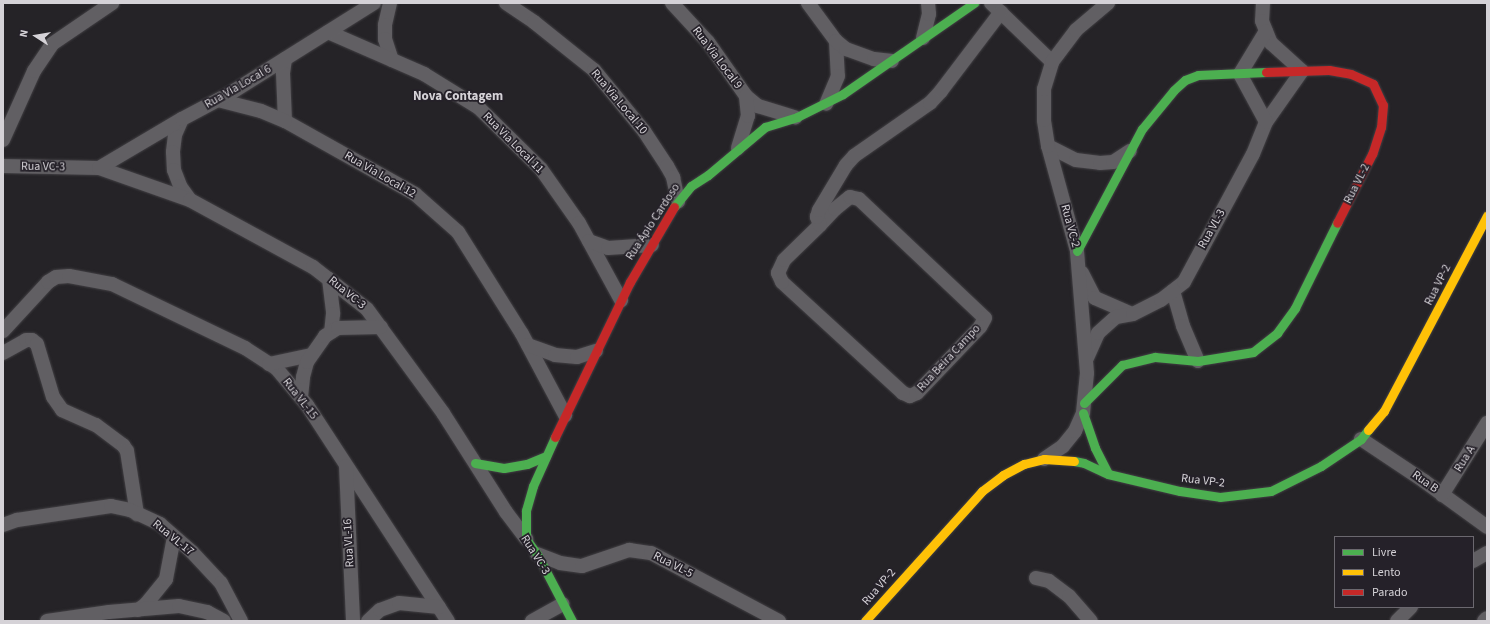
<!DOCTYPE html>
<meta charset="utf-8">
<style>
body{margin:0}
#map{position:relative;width:1490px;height:624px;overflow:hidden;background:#252327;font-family:"Source Sans 3",sans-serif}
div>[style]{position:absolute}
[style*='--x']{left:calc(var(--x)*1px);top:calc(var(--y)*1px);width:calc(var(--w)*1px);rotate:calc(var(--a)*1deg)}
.roads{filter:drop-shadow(0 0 1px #424044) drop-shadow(0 0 1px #424044)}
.street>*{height:14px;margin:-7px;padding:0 7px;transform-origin:7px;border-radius:7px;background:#615f63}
.fast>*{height:9px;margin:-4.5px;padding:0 4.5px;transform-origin:4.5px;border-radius:4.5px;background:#4caf50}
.slow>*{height:9px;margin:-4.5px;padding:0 4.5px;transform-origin:4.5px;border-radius:4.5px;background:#ffc107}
.jam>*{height:9px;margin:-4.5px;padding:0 4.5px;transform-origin:4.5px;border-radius:4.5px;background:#c62828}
span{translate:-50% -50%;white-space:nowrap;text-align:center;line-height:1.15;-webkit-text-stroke:3.5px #252129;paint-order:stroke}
.street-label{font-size:12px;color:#d5d2d7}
.neighbourhood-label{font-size:13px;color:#d5d2d7;font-weight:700}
.frame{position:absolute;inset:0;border:4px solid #d5d2d7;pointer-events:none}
.legend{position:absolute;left:1334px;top:536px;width:140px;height:72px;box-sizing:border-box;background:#252129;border:1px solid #6b686f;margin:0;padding:5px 7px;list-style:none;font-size:12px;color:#d5d2d7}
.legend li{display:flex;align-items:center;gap:8px;height:20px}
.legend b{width:20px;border:1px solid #6b686f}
.north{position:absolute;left:16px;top:16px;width:40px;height:40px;-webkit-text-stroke:3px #252129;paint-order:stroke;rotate:282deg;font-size:11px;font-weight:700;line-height:16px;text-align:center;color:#d5d2d7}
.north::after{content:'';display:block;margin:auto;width:14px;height:18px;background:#d5d2d7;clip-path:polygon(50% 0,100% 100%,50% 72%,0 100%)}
</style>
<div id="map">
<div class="roads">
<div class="street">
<i style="--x:390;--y:3;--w:23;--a:103"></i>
<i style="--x:385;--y:25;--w:14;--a:90"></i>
<i style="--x:385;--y:39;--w:22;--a:72"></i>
<i style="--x:506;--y:3;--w:34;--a:34"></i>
<i style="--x:534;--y:22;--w:77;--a:38.7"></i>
<i style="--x:594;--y:70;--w:79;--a:50.7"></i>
<i style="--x:644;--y:131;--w:42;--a:56.7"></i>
<i style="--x:667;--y:166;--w:13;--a:61"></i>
<i style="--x:673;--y:177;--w:25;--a:78"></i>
<i style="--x:672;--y:3;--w:53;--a:47.3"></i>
<i style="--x:708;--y:42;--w:66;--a:54.9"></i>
<i style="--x:746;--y:96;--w:16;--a:40"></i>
<i style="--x:758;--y:106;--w:39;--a:17"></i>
<i style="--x:808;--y:3;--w:47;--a:53.6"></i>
<i style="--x:836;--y:41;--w:35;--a:87"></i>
<i style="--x:838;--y:76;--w:30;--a:113"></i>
<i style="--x:991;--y:3;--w:85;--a:44"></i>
<i style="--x:1263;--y:3;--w:18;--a:93"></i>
<i style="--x:1262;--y:21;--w:24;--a:68"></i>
<i style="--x:1271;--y:43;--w:42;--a:42.1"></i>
<i style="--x:1302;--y:71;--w:62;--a:125.2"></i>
<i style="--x:328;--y:32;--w:105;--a:23.6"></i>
<i style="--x:424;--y:74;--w:65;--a:31.7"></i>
<i style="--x:479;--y:108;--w:87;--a:44.5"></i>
<i style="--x:541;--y:169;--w:66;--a:54.9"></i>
<i style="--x:579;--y:223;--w:88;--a:61.4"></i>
<i style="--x:923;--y:38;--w:25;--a:-76"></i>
<i style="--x:929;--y:14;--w:11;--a:-95"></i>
<i style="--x:836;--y:41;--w:13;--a:39"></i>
<i style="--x:846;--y:49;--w:30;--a:20"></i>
<i style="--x:874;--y:59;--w:18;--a:6"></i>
<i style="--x:285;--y:59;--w:14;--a:98"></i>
<i style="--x:283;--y:73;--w:48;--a:87.6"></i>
<i style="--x:285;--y:121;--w:149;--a:29.3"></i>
<i style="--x:415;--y:194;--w:57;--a:41.5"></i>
<i style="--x:458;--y:232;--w:120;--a:57.9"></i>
<i style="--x:522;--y:334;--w:92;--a:62"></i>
<i style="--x:218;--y:100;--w:44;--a:14.3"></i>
<i style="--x:261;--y:111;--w:26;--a:23"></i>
<i style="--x:182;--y:119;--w:17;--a:114"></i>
<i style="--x:175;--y:135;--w:17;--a:97"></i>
<i style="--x:173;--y:152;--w:18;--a:87"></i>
<i style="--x:174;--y:170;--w:17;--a:69"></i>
<i style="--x:180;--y:186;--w:17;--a:54"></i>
<i style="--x:3;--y:140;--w:76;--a:-65.8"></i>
<i style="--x:34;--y:71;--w:32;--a:-56"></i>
<i style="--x:52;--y:44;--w:73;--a:-34.3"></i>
<i style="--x:1048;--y:146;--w:31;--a:27"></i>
<i style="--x:1076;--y:160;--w:24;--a:7"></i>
<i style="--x:1100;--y:163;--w:13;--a:-4"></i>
<i style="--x:1113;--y:162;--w:20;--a:-33"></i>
<i style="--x:738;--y:148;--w:34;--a:-73"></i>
<i style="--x:748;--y:116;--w:20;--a:-96"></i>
<i style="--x:3;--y:166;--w:96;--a:1.2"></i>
<i style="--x:99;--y:168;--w:96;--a:19.4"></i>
<i style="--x:190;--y:200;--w:140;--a:28.6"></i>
<i style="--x:313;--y:267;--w:68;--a:37.9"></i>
<i style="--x:367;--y:309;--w:129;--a:53.8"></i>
<i style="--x:443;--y:413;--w:117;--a:57.5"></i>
<i style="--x:506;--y:512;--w:34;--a:53"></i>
<i style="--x:99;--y:168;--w:96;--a:-30.6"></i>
<i style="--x:182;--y:119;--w:53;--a:-28"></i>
<i style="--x:229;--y:94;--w:171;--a:-32.1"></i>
<i style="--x:820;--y:225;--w:22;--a:-47"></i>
<i style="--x:835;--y:209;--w:19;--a:-39"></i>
<i style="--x:850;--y:197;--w:9;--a:13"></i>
<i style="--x:859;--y:199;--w:173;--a:43.4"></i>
<i style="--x:985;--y:318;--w:10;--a:119"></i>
<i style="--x:980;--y:327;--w:91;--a:133.7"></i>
<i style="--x:917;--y:393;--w:8;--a:157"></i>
<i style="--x:910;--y:396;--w:8;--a:-157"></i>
<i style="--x:903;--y:393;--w:164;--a:-137.5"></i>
<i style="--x:782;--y:282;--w:10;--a:-114"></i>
<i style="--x:778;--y:273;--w:14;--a:-65"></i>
<i style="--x:784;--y:260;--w:50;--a:-44.2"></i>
<i style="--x:820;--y:225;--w:9;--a:-111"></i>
<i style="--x:817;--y:217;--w:7;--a:-74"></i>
<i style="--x:819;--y:210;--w:52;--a:-59"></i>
<i style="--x:846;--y:165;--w:12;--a:-48"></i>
<i style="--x:854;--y:156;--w:93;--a:-34.9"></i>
<i style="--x:930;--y:103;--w:16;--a:-47"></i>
<i style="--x:941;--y:91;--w:99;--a:-52.8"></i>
<i style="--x:589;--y:241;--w:20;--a:20"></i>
<i style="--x:608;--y:248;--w:44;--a:-3.9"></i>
<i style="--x:1082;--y:273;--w:28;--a:63"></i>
<i style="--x:1095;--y:298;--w:40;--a:23.4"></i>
<i style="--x:329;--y:279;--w:35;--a:83"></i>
<i style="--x:333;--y:314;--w:18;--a:96"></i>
<i style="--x:1173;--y:291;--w:36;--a:74"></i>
<i style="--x:1183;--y:326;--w:38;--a:67"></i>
<i style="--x:3;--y:331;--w:67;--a:-47.4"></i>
<i style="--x:48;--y:282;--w:9;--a:-32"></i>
<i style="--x:56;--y:277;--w:13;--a:-4"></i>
<i style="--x:69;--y:276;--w:44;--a:10.5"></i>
<i style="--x:112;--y:284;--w:148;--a:25.7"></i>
<i style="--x:245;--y:348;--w:38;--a:33"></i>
<i style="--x:277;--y:369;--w:47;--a:50.2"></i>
<i style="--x:307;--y:405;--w:258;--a:56.9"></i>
<i style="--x:528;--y:345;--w:29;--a:20"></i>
<i style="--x:555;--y:355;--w:22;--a:5"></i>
<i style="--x:577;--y:357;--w:20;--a:-18"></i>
<i style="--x:3;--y:353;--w:26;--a:-29"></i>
<i style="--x:26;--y:340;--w:6;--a:0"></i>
<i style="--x:32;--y:340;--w:6;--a:39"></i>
<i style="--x:37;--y:344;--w:55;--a:73.2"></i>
<i style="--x:53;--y:397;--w:16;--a:55"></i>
<i style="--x:62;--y:410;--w:37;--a:24"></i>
<i style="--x:96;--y:425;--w:34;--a:37"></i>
<i style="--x:123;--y:445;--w:7;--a:56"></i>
<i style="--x:127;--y:451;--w:64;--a:81"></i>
<i style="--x:1087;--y:358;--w:27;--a:-66"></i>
<i style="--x:1098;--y:333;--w:24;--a:-42"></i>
<i style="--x:1116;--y:317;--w:17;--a:-10"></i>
<i style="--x:1133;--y:314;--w:31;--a:-27"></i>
<i style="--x:1161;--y:300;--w:29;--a:-38"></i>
<i style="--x:1184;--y:282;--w:145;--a:-61.7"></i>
<i style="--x:1253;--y:154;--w:35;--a:-68"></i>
<i style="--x:1266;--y:122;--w:55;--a:-118.4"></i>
<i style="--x:1240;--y:74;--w:50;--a:-58.8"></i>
<i style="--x:269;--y:364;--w:43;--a:-12.1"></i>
<i style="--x:301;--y:397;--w:20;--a:-84"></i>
<i style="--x:303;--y:377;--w:16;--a:-75"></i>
<i style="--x:307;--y:362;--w:32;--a:-55"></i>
<i style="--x:325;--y:336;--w:15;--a:-32"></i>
<i style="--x:338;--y:328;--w:43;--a:-1.3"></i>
<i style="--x:1361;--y:439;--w:76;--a:33.7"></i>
<i style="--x:1424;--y:481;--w:78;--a:36.1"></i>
<i style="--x:1044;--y:459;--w:23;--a:-34"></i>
<i style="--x:1063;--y:446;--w:19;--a:-51"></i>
<i style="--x:1075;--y:431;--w:20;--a:-66"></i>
<i style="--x:1083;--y:413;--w:40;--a:-84.3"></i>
<i style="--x:1087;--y:373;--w:122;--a:-94.7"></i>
<i style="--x:1077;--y:251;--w:109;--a:-105.4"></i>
<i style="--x:1048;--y:146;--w:26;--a:-99"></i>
<i style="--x:1044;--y:120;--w:31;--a:-90"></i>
<i style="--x:1044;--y:89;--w:28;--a:-73"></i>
<i style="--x:1052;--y:62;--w:40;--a:-53"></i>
<i style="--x:1076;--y:30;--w:42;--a:-40.2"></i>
<i style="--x:346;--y:466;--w:155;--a:87.4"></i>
<i style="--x:1442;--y:495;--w:85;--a:-58"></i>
<i style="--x:3;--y:525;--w:15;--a:-20"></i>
<i style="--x:17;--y:520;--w:95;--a:-8.5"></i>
<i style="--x:111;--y:506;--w:19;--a:12"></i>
<i style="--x:130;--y:510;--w:33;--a:25"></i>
<i style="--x:160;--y:524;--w:43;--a:41.2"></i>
<i style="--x:192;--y:552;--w:42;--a:46.9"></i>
<i style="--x:221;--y:583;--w:43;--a:62.2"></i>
<i style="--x:537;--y:554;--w:25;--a:21"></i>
<i style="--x:560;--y:563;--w:22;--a:8"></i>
<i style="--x:582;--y:566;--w:50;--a:-18.8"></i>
<i style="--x:629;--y:550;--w:22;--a:8"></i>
<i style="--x:651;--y:553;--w:145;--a:28"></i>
<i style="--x:1473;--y:561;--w:16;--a:-30"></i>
<i style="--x:1036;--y:578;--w:13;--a:13"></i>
<i style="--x:1049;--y:581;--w:25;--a:37"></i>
<i style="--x:1069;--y:596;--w:33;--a:49"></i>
<i style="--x:138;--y:610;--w:10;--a:-37"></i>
<i style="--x:146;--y:604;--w:32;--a:-51"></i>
<i style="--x:166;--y:579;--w:43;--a:-79.2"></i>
<i style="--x:47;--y:621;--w:63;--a:-8.3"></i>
<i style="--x:109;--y:612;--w:70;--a:-4.9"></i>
<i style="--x:179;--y:606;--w:29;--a:12"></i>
<i style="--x:207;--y:612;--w:19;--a:28"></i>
<i style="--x:368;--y:621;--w:16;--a:-43"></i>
<i style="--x:380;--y:610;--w:20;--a:-20"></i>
<i style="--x:399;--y:603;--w:40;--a:5.7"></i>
<i style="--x:532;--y:621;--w:35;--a:-29"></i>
<i style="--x:1397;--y:621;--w:20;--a:-45"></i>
<i style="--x:1484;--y:621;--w:4;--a:-45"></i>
</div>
<div class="fast">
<i style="--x:674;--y:207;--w:27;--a:-51"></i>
<i style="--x:691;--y:186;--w:20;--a:-33"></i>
<i style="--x:708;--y:175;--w:75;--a:-40.1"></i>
<i style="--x:765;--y:127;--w:34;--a:-17"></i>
<i style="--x:797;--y:117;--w:51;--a:-26.6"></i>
<i style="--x:843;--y:94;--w:160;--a:-34.8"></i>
<i style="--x:1077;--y:251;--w:138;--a:-62"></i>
<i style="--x:1142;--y:129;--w:50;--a:-50.6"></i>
<i style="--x:1174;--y:90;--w:15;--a:-42"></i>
<i style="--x:1185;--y:80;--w:14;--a:-21"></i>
<i style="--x:1198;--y:75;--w:68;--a:-2.5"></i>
<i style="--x:1084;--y:403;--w:54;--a:-45"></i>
<i style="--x:1122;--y:365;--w:34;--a:-14"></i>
<i style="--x:1155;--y:357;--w:43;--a:5.3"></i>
<i style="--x:1198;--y:361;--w:56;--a:-9.3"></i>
<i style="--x:1253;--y:352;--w:31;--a:-38"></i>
<i style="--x:1277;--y:333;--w:31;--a:-54"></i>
<i style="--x:1295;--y:308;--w:95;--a:-63.7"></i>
<i style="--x:1083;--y:413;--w:37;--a:71"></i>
<i style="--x:1095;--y:448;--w:29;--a:63"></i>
<i style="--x:555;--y:437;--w:54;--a:114.2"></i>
<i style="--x:533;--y:486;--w:26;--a:106"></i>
<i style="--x:526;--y:511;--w:28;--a:90"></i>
<i style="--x:526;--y:539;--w:19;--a:54"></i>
<i style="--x:537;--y:554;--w:76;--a:62.4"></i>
<i style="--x:1074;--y:461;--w:10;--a:11"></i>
<i style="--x:1084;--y:463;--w:26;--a:25"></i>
<i style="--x:1108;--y:474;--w:74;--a:13.3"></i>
<i style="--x:1180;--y:491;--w:40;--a:8.5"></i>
<i style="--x:1220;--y:497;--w:51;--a:-6.7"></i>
<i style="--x:1271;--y:491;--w:56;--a:-26.6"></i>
<i style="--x:1321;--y:466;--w:48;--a:-34"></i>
<i style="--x:1361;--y:439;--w:11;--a:-52"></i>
<i style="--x:475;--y:463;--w:29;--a:10"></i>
<i style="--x:504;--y:468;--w:23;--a:-10"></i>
<i style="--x:527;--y:464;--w:21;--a:-23"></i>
</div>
<div class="slow">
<i style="--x:1368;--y:430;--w:25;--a:-50"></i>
<i style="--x:1384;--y:411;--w:221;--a:-62.2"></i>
<i style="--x:865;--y:621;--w:175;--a:-48"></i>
<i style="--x:982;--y:491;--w:26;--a:-37"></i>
<i style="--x:1003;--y:475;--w:24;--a:-28"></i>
<i style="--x:1024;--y:464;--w:21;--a:-14"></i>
<i style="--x:1044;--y:459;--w:30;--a:4"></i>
</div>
<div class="jam">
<i style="--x:1266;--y:72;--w:63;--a:-1.8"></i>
<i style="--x:1329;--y:70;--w:22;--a:10"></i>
<i style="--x:1351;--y:74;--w:24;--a:24"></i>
<i style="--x:1373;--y:84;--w:23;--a:65"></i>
<i style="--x:1383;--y:105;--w:22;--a:95"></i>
<i style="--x:1381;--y:127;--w:28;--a:108"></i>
<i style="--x:1372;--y:154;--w:77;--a:116.9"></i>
<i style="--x:555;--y:437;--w:172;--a:-64.2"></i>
<i style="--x:630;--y:282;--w:87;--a:-59.6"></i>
</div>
</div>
<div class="street-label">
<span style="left:717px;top:58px;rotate:53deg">Rua Via Local 9</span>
<span style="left:238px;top:87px;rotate:-30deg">Rua Via Local 6</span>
<span style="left:619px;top:102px;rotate:50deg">Rua Via Local 10</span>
<span style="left:513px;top:143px;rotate:45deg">Rua Via Local 11</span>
<span style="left:43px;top:167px;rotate:1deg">Rua VC-3</span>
<span style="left:380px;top:175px;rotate:30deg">Rua Via Local 12</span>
<span style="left:1357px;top:184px;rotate:-63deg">Rua VL-2</span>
<span style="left:653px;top:222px;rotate:-57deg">Rua Ápio Cardoso</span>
<span style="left:1070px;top:226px;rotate:75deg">Rua VC-2</span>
<span style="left:1212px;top:229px;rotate:-61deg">Rua VL-3</span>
<span style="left:1438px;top:285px;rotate:-63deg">Rua VP-2</span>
<span style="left:347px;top:293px;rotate:39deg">Rua VC-3</span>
<span style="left:949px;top:358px;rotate:-47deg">Rua Beira Campo</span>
<span style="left:300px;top:399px;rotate:52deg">Rua VL-15</span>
<span style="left:1465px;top:459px;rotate:-58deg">Rua A</span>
<span style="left:1203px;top:481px;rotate:7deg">Rua VP-2</span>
<span style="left:1425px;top:482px;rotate:35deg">Rua B</span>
<span style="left:173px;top:538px;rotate:39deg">Rua VL-17</span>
<span style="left:349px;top:543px;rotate:-93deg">Rua VL-16</span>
<span style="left:535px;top:555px;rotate:58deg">Rua VC-3</span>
<span style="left:673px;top:565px;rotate:27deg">Rua VL-5</span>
<span style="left:879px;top:587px;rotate:-49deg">Rua VP-2</span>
</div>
<div class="neighbourhood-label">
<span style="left:458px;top:96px">Nova Contagem</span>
</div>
<div class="frame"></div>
<ul class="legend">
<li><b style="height:5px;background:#4caf50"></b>Livre</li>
<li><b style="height:5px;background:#ffc107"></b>Lento</li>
<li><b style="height:5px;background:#c62828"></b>Parado</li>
</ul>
<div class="north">N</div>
</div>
